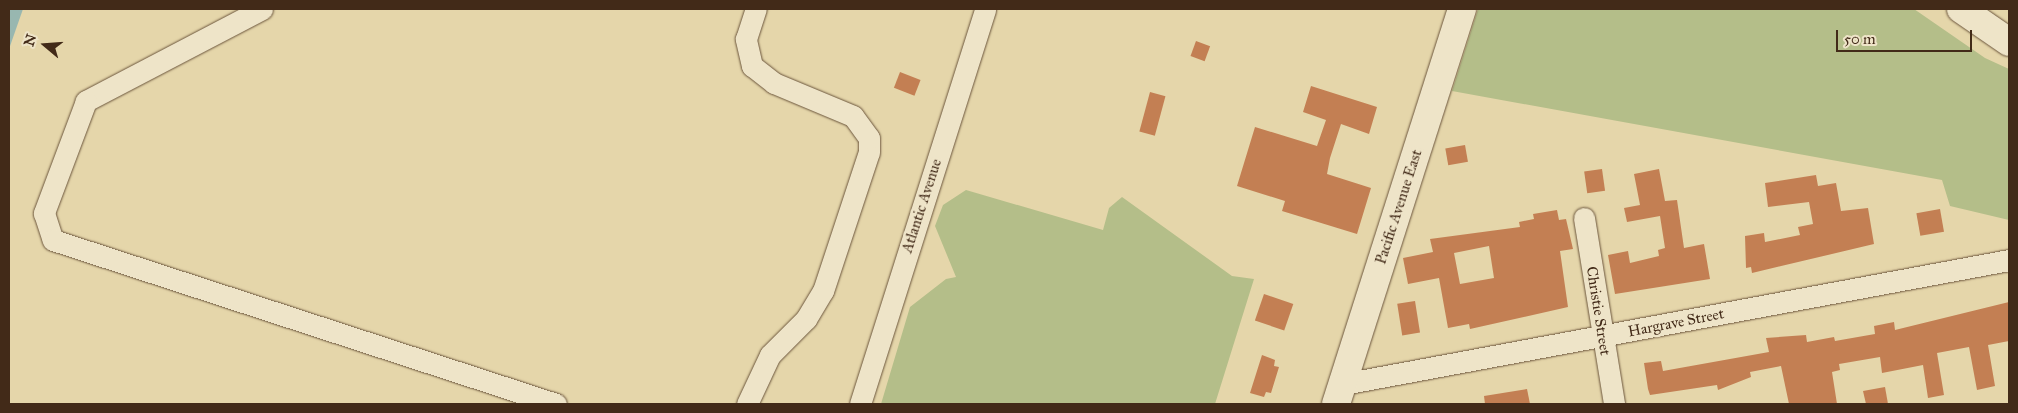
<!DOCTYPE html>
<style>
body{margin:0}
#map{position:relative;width:2018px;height:413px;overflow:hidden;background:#e5d6aa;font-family:"IM FELL Great Primer",serif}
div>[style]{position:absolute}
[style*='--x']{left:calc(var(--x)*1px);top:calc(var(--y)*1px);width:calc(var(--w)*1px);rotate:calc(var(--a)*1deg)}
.green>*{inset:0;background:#b4be89}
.water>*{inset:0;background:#98b7b0}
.building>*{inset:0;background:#c37f53;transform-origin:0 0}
.roads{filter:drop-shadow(0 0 1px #6b553c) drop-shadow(0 0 1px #6b553c)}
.street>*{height:21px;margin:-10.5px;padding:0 10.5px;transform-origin:10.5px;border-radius:10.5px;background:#eee4c8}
.secondary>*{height:28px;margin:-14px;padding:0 14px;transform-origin:14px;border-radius:14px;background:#eee4c8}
span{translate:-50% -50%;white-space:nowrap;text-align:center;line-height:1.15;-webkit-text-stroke:5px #eee4c8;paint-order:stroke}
.street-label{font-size:15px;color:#422a18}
.frame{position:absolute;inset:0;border:10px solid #422a18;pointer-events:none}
.north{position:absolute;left:20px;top:20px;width:50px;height:50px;-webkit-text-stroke:4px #eee4c8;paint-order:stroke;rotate:288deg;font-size:14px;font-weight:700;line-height:20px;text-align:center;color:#422a18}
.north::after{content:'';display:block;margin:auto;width:18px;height:22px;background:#422a18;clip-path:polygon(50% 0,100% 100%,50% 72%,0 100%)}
.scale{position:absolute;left:1836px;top:30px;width:136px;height:22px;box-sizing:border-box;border:2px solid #422a18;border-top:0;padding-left:6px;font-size:15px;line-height:18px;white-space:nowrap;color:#422a18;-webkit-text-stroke:4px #eee4c8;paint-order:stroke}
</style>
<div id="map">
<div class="green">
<i style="clip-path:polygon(1478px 9px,1914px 9px,1985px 58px,2009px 69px,2009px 220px,1950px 206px,1942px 180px,1452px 91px)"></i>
<i style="clip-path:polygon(966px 190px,1103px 230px,1109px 208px,1122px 197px,1232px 276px,1254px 279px,1215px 404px,881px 404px,910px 307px,946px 279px,956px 277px,935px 226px,943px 205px)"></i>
</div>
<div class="water">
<i style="clip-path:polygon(9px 9px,23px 9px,9px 49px)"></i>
</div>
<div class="building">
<i style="left:1196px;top:41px;width:15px;height:16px;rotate:20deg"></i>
<i style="left:900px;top:72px;width:22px;height:17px;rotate:21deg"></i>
<i style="clip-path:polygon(1311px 86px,1377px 107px,1369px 134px,1341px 124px,1330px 158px,1327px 174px,1371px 188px,1357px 234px,1282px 211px,1285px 201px,1237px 186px,1255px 127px,1317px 146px,1326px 120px,1303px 112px)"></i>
<i style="left:1150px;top:92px;width:16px;height:41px;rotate:15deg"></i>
<i style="left:1465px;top:145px;width:17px;height:20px;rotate:80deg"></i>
<i style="left:1602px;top:169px;width:22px;height:18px;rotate:82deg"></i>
<i style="clip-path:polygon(1659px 169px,1665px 201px,1677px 200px,1684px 248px,1704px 244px,1710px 279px,1615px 294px,1608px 255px,1628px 251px,1630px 263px,1659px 256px,1658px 250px,1665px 248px,1660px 216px,1627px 222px,1624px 208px,1640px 205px,1634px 174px)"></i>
<i style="clip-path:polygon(1816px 175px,1818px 186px,1836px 183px,1841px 211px,1868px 208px,1874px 244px,1752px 273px,1751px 267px,1746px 268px,1745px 236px,1764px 233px,1765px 242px,1800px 235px,1798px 227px,1813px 224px,1809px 202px,1768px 207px,1765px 183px)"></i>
<i style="left:1940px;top:209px;width:23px;height:24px;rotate:80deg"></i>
<i style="clip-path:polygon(evenodd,1557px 210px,1559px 220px,1566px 219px,1573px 249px,1560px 251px,1568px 307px,1470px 329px,1469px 324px,1448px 328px,1439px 278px,1408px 284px,1403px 258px,1433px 252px,1430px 239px,1520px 227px,1519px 222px,1534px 219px,1533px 214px,1557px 210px,1489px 246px,1494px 278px,1460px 284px,1454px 253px,1489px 246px)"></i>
<i style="left:1264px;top:294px;width:31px;height:28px;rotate:19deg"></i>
<i style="left:1415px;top:301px;width:32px;height:18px;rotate:81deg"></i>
<i style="clip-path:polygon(2009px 302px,2009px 341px,1988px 345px,1995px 386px,1977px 390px,1969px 347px,1937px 353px,1944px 395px,1928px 398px,1923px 365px,1882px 373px,1880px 357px,1839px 364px,1840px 370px,1832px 372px,1837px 404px,1789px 404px,1781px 366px,1750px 372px,1751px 377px,1718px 390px,1717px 385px,1650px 395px,1648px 389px,1644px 363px,1661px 361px,1663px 371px,1769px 352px,1766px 338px,1806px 335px,1807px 342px,1834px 337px,1835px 341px,1875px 334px,1874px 326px,1894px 322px,1895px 330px)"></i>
<i style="clip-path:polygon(1262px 355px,1275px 360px,1274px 366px,1279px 367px,1271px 393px,1266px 392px,1264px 397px,1250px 393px)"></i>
<i style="clip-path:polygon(1885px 387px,1888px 404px,1866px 404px,1863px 391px)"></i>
<i style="clip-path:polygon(1527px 389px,1530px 404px,1485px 404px,1484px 396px)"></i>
</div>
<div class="roads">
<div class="street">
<i style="--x:262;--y:9;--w:199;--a:152.4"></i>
<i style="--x:86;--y:101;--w:120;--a:110.6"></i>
<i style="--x:44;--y:213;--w:28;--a:72"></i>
<i style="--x:53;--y:240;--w:529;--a:18.06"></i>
<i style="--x:1584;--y:218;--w:188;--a:80.8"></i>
<i style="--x:1343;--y:384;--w:677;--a:-10.55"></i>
<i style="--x:747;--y:404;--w:54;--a:-64.9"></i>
<i style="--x:770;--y:355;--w:51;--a:-45"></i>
<i style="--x:806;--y:319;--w:33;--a:-59"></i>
<i style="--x:823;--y:291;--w:146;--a:-71.7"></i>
<i style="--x:869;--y:152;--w:14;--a:-90"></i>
<i style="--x:869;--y:138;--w:27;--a:-126"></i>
<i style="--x:853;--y:116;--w:86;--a:-157.3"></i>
<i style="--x:774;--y:83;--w:28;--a:-142"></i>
<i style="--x:752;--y:66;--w:28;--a:-103"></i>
<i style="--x:746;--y:39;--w:32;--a:-72"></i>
<i style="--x:860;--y:404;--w:414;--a:-72.4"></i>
</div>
<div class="secondary">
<i style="--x:1961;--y:9;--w:58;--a:34.5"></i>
<i style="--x:1336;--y:404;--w:415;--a:-72.3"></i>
</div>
</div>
<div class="street-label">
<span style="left:922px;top:206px;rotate:-72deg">Atlantic Avenue</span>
<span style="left:1399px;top:207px;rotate:-72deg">Pacific Avenue East</span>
<span style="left:1598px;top:311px;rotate:81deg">Christie Street</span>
<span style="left:1676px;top:323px;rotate:-11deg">Hargrave Street</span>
</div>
<div class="frame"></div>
<div class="north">N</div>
<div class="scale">50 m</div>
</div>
